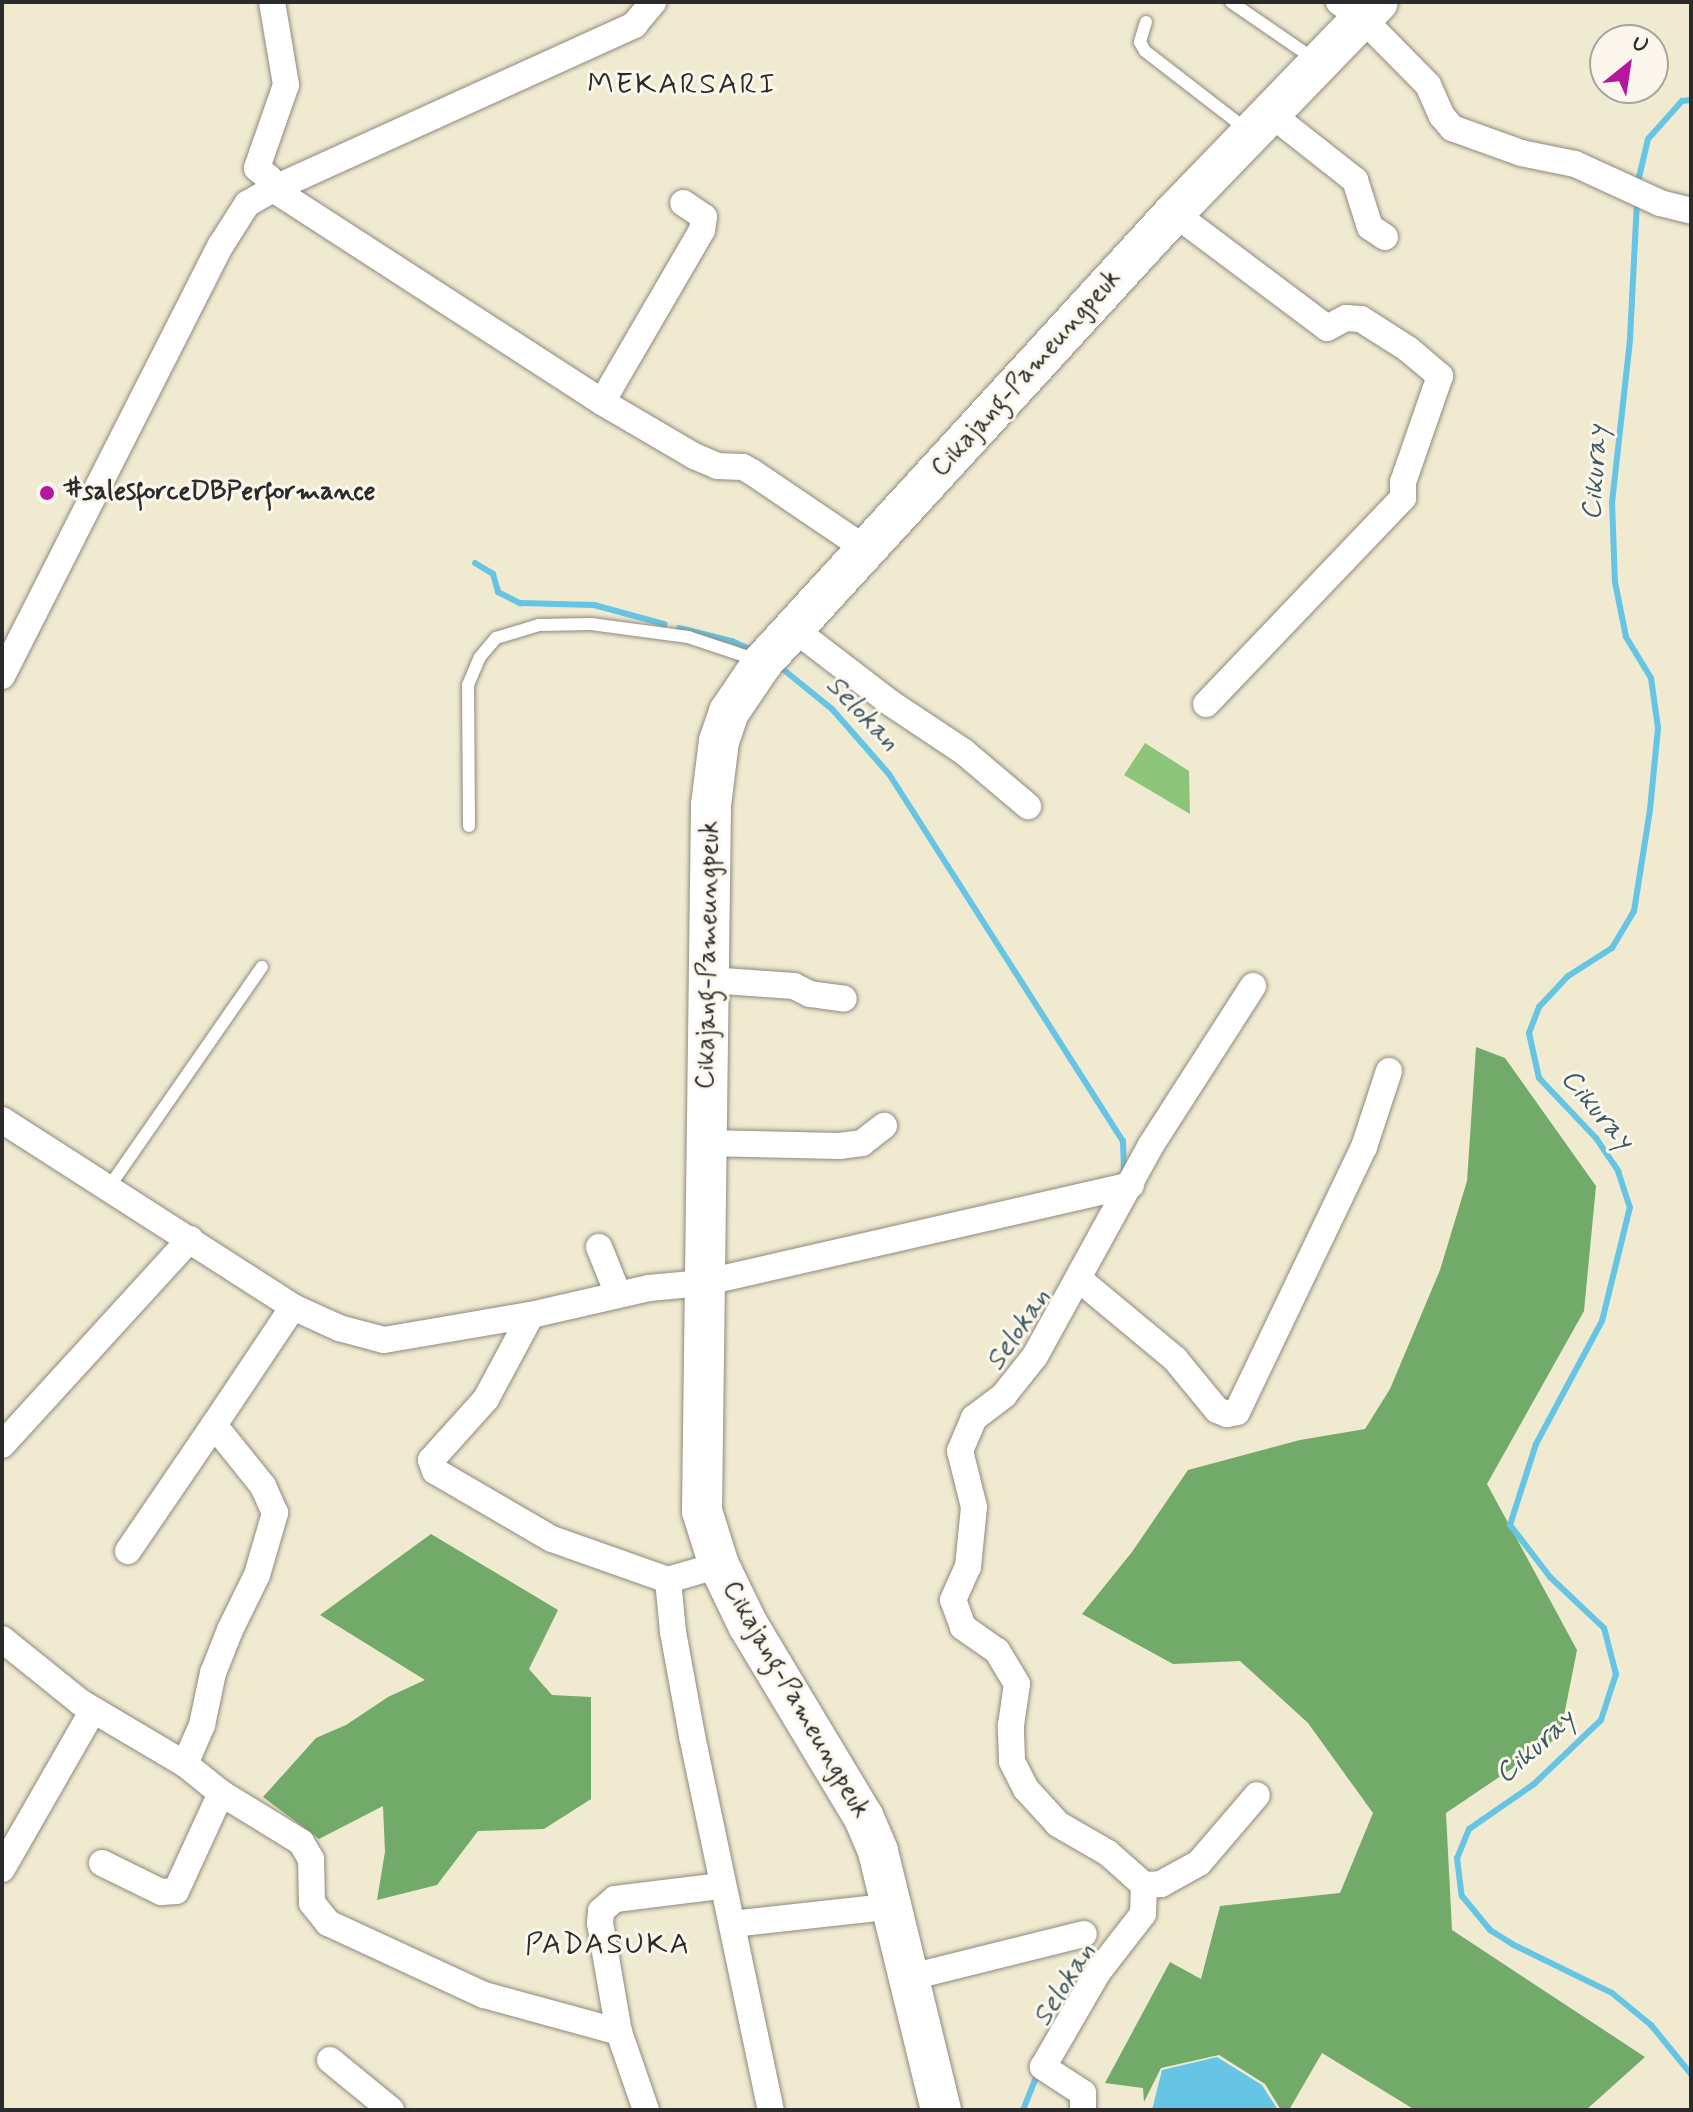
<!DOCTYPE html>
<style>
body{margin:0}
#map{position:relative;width:1693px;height:2112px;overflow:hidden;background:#f0ead1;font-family:Mynerve,sans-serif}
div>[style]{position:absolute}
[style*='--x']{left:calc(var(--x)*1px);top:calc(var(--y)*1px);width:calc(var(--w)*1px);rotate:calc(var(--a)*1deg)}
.green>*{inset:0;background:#8cc579}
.forest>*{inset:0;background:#71aa69}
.water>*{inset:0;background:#66c4e4}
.stream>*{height:6px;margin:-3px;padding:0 3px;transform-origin:3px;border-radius:3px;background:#66c4e4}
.roads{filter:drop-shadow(0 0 2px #8e8a7e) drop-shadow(0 0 2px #8e8a7e)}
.lane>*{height:12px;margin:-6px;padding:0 6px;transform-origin:6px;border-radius:6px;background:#fff}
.street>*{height:26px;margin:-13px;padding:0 13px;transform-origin:13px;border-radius:13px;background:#fff}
.primary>*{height:40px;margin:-20px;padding:0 20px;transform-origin:20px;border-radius:20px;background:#fff}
.dots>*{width:22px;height:22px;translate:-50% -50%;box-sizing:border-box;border:4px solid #fbf7ec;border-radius:50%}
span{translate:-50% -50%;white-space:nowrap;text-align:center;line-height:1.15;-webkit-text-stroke:6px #fbf7ec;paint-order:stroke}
.street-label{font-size:26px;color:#2b2b2b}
.poi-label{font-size:26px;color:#2b2b2b;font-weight:700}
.left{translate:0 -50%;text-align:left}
.water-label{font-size:28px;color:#3d5962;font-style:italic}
.quarter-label{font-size:30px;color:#2b2b2b;letter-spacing:2px}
.frame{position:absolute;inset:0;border:4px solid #2b2b2b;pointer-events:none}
.north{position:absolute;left:1589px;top:24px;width:80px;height:80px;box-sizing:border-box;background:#fbf7ec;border:2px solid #a8a59f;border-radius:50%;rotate:30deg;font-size:22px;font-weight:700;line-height:32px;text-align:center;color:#2b2b2b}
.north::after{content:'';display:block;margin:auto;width:28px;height:36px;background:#b5179e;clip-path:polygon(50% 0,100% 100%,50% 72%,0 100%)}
</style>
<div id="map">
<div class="green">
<i style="clip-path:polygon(1145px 743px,1189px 771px,1190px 814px,1124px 775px)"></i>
</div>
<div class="forest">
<i style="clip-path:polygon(1476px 1047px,1505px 1058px,1596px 1186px,1584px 1311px,1487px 1484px,1577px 1650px,1560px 1736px,1446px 1813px,1452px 1930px,1645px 2057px,1586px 2110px,1415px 2110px,1322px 2053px,1289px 2110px,1281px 2110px,1265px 2084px,1219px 2055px,1161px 2068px,1144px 2102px,1143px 2088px,1105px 2083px,1170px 1962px,1201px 1979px,1220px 1906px,1340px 1893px,1373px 1813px,1308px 1723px,1240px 1661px,1173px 1664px,1082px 1614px,1132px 1552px,1188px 1470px,1300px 1440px,1365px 1429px,1390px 1389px,1440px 1270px,1467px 1181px)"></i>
<i style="clip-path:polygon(431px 1534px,558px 1610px,529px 1669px,552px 1695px,591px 1697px,591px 1799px,544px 1829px,478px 1831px,437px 1885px,377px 1900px,385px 1852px,383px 1806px,319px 1839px,263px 1797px,316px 1738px,346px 1725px,388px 1697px,425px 1680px,320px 1615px)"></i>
</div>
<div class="water">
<i style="clip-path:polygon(1217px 2057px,1262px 2085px,1278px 2110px,1152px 2110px,1162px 2070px)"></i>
</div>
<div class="stream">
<i style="--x:1637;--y:186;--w:48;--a:-76.8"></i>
<i style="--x:1648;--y:139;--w:51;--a:-48.2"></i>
<i style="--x:1682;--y:101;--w:9;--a:-6"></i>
<i style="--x:1637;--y:201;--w:139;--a:92.9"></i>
<i style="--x:1630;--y:340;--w:163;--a:96.3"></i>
<i style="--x:1612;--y:502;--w:80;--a:87.9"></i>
<i style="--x:1615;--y:582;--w:56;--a:78.7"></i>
<i style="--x:1626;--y:637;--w:48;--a:58.6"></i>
<i style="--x:1651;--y:678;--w:50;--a:82"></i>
<i style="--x:1658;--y:728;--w:82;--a:95.6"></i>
<i style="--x:1650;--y:810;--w:102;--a:99"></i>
<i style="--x:1634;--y:911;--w:43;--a:120.7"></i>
<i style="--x:1612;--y:948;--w:52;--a:147.5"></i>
<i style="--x:1568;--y:976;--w:42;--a:133.1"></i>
<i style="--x:1539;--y:1007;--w:28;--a:111"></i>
<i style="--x:1529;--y:1033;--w:46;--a:77.5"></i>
<i style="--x:1539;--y:1078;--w:83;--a:46.5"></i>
<i style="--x:1596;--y:1138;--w:40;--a:56"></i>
<i style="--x:1618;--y:1171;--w:38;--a:72"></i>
<i style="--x:1630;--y:1207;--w:117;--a:103.8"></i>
<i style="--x:1602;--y:1321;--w:140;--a:118.2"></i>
<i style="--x:1536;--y:1444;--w:85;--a:107.8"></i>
<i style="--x:1510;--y:1525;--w:66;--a:52.4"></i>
<i style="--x:1550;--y:1577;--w:74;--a:43.4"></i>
<i style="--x:1604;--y:1628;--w:48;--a:75.4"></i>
<i style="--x:1616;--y:1674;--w:48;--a:108.1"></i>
<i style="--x:1601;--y:1720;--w:93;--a:136.3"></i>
<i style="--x:1534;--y:1784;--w:79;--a:145.3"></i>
<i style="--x:1469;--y:1829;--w:31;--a:112"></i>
<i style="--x:1457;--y:1858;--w:38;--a:83"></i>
<i style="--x:1462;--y:1896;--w:44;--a:50.5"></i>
<i style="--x:1490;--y:1930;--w:26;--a:32"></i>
<i style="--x:1512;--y:1944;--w:111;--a:26.1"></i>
<i style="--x:1612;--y:1993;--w:50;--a:39.4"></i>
<i style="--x:1651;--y:2025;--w:63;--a:50.8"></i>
<i style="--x:475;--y:563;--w:21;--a:31"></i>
<i style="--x:493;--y:574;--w:19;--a:74"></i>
<i style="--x:498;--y:592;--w:25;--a:27"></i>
<i style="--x:520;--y:603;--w:74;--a:1.5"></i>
<i style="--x:594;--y:605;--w:73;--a:15.2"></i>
<i style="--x:679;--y:628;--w:55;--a:13.8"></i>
<i style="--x:732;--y:641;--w:26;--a:25"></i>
<i style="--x:779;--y:666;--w:68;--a:39.1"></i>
<i style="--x:832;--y:709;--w:86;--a:48.8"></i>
<i style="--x:889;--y:774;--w:435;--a:57.5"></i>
<i style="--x:1123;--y:1141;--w:30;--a:88"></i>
<i style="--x:1023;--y:2110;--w:43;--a:-68.2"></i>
</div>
<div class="roads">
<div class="lane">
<i style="--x:1231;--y:2;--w:101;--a:34.5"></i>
<i style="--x:1146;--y:22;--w:21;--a:107"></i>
<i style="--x:1140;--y:42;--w:10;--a:61"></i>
<i style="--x:1145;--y:51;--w:128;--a:37.7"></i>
<i style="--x:469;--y:826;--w:141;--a:-90.4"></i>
<i style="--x:468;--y:685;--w:30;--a:-67"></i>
<i style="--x:480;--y:657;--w:25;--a:-50"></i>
<i style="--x:496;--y:638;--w:45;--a:-16.8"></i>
<i style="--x:539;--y:625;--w:52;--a:-1.1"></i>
<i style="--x:591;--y:624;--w:98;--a:7.6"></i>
<i style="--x:688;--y:637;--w:73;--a:18.4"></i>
<i style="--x:109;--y:1187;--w:268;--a:-55.2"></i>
</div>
<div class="street">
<i style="--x:272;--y:2;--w:84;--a:80.4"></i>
<i style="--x:286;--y:85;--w:88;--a:109.3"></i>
<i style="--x:257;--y:168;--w:16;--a:40"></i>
<i style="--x:269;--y:178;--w:12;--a:70"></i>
<i style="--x:273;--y:189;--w:392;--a:32.9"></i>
<i style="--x:602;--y:402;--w:107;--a:30.4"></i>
<i style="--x:694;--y:456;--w:25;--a:23"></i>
<i style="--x:717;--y:466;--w:26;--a:2"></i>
<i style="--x:743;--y:467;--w:10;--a:29"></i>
<i style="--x:752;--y:472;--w:139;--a:34.1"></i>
<i style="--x:1339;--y:2;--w:28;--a:35"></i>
<i style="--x:1362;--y:18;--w:94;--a:45.4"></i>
<i style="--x:1428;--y:85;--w:34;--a:66"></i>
<i style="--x:1442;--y:116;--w:16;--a:50"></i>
<i style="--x:1452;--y:128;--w:73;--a:19.9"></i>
<i style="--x:1521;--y:153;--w:55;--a:11.5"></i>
<i style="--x:1575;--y:164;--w:94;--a:24.6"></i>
<i style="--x:1660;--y:203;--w:32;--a:14"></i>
<i style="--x:1271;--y:114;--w:107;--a:38.2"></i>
<i style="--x:1355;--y:180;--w:49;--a:72.3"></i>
<i style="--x:1370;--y:227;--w:18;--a:34"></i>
<i style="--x:1174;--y:213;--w:191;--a:36.9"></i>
<i style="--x:1327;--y:328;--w:21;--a:-28"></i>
<i style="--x:1346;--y:318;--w:15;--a:4"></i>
<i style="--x:1361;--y:319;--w:56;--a:32.6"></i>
<i style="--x:1408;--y:349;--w:42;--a:40.2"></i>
<i style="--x:1440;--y:376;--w:112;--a:109.2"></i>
<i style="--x:1403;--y:482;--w:16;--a:90"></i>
<i style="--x:1403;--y:498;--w:285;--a:133.7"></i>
<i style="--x:602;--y:402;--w:199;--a:-59.8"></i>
<i style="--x:702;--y:230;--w:13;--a:-81"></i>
<i style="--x:704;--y:217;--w:25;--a:-146"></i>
<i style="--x:794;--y:629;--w:120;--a:37.5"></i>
<i style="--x:889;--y:702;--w:90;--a:33.7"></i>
<i style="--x:964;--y:752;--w:84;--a:40.2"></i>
<i style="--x:2;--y:676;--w:483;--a:-63.1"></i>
<i style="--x:221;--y:245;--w:49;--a:-57.6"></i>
<i style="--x:247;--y:204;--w:30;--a:-30"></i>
<i style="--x:273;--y:189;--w:397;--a:-24.4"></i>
<i style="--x:634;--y:25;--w:30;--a:-50"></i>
<i style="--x:709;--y:980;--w:85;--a:4"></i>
<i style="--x:794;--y:986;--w:18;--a:27"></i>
<i style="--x:810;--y:994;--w:34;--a:8"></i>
<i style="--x:2;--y:1120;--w:346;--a:32.7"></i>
<i style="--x:293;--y:1307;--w:51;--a:24.5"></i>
<i style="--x:339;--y:1328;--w:47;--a:14.9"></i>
<i style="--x:384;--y:1340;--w:149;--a:-9.7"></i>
<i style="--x:531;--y:1315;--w:121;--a:-12.9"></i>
<i style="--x:649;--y:1288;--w:54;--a:-5.3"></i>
<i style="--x:703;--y:1283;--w:439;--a:-12.9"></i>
<i style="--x:705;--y:1143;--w:134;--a:1.3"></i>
<i style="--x:839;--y:1146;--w:23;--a:-7"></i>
<i style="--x:862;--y:1143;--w:28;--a:-38"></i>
<i style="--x:599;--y:1247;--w:51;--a:68"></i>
<i style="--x:1080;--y:1280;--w:124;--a:39.7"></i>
<i style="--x:1175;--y:1359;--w:66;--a:50.5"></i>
<i style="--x:1217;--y:1410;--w:11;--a:22"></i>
<i style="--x:1227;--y:1414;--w:10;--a:-11"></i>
<i style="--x:1237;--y:1412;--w:294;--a:-64.4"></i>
<i style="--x:1364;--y:1147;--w:80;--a:-71.8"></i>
<i style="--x:531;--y:1315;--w:95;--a:118.2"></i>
<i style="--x:486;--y:1399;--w:82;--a:132"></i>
<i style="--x:431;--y:1460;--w:12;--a:70"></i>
<i style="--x:435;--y:1471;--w:135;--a:30.2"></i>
<i style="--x:552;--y:1539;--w:123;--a:19.5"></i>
<i style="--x:668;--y:1580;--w:53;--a:-16.4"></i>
<i style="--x:2;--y:1445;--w:279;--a:-47.6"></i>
<i style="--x:128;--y:1551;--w:153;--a:-55.7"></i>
<i style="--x:668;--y:1580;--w:52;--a:84.5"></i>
<i style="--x:673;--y:1632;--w:106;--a:79.6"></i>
<i style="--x:692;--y:1736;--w:382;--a:78.1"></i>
<i style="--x:2;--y:1639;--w:100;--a:38.9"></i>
<i style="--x:80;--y:1702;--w:122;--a:30.6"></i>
<i style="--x:185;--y:1764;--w:43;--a:-66.4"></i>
<i style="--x:202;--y:1725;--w:53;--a:-78.1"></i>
<i style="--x:213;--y:1673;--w:46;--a:-68.4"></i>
<i style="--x:230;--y:1630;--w:61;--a:-63.9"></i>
<i style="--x:257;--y:1575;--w:65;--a:-73.8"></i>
<i style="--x:275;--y:1513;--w:30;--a:-114"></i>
<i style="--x:263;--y:1486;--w:78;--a:-128.8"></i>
<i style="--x:214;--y:1425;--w:142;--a:-56.2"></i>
<i style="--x:185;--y:1764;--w:46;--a:38.9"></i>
<i style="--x:221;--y:1793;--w:94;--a:31.5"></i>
<i style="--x:301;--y:1842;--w:20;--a:60"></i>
<i style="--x:311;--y:1859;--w:44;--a:88.7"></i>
<i style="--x:312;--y:1903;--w:26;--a:51"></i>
<i style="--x:328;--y:1923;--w:172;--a:24.8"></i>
<i style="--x:484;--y:1995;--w:140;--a:15.3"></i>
<i style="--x:619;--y:2032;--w:83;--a:70.9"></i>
<i style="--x:102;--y:1863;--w:66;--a:26.2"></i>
<i style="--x:161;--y:1892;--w:15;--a:-4"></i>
<i style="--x:176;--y:1891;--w:108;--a:-65.3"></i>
<i style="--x:2;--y:1869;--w:183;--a:-60.2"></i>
<i style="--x:1144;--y:1885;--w:17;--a:-3"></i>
<i style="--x:1161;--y:1884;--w:43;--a:-28.9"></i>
<i style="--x:1199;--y:1863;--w:89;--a:-49.5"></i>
<i style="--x:732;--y:1924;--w:164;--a:-6.3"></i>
<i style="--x:911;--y:1977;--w:178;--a:-14"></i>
<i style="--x:619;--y:2032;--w:111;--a:-99.9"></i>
<i style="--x:600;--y:1923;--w:12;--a:-85"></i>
<i style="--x:601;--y:1911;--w:18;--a:-41"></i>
<i style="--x:615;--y:1899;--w:107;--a:-7"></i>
<i style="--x:330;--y:2060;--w:79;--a:39.3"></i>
<i style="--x:1083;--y:2110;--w:17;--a:-90"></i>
<i style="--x:1083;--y:2093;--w:48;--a:-147"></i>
<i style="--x:1043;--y:2067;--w:110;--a:-59.9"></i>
<i style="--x:1098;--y:1972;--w:73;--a:-52.2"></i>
<i style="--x:1143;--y:1914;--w:29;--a:-88"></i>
<i style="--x:1144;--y:1885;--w:48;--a:-138.4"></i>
<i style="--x:1108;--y:1853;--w:58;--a:-149.9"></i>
<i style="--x:1058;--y:1824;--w:47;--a:-132.4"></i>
<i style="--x:1026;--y:1789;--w:31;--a:-117"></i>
<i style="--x:1012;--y:1761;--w:36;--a:-92"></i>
<i style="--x:1011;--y:1725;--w:41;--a:-81.7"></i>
<i style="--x:1017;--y:1684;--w:39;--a:-121"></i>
<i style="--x:997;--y:1651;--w:42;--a:-144.8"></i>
<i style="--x:963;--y:1627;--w:29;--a:-110"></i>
<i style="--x:953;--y:1600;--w:36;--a:-66"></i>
<i style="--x:968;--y:1567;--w:60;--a:-84.3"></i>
<i style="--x:974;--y:1507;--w:58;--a:-104"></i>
<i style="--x:960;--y:1451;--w:36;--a:-67"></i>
<i style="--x:974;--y:1418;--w:38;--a:-37"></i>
<i style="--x:1004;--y:1395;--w:50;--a:-51.5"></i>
<i style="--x:1035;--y:1356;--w:241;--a:-61.2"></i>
<i style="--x:1151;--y:1145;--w:189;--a:-57.3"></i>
</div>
<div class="primary">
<i style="--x:941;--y:2110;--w:267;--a:-103.7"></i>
<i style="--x:878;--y:1851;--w:36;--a:-113"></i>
<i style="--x:864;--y:1818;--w:225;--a:-121"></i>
<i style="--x:748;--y:1625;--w:67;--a:-115.8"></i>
<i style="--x:719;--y:1565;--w:57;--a:-107.5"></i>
<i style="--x:702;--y:1511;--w:706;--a:-89.27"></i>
<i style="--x:711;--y:805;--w:64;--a:-82.9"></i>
<i style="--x:719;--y:741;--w:31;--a:-71"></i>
<i style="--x:729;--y:712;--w:60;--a:-55.8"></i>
<i style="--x:763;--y:662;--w:609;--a:-47.53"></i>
<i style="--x:1174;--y:213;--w:293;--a:-46"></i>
</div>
</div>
<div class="dots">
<i style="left:47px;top:493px;background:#b5179e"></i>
</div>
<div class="street-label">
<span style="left:1027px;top:374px;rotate:-48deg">Cikajang-Pameungpeuk</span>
<span style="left:709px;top:955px;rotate:-89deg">Cikajang-Pameungpeuk</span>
<span style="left:795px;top:1700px;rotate:60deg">Cikajang-Pameungpeuk</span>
</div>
<div class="poi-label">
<span class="left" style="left:63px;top:493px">#salesforceDBPerformance</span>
</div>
<div class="water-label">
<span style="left:1596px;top:473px;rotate:-86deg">Cikuray</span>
<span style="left:862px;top:714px;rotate:46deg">Selokan</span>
<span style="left:1596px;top:1110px;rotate:50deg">Cikuray</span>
<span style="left:1019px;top:1330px;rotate:-56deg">Selokan</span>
<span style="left:1536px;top:1748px;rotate:-41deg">Cikuray</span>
<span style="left:1065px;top:1985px;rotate:-58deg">Selokan</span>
</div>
<div class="quarter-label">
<span style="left:682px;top:85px">MEKARSARI</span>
<span style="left:608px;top:1945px">PADASUKA</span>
</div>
<div class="frame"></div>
<div class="north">U</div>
</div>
